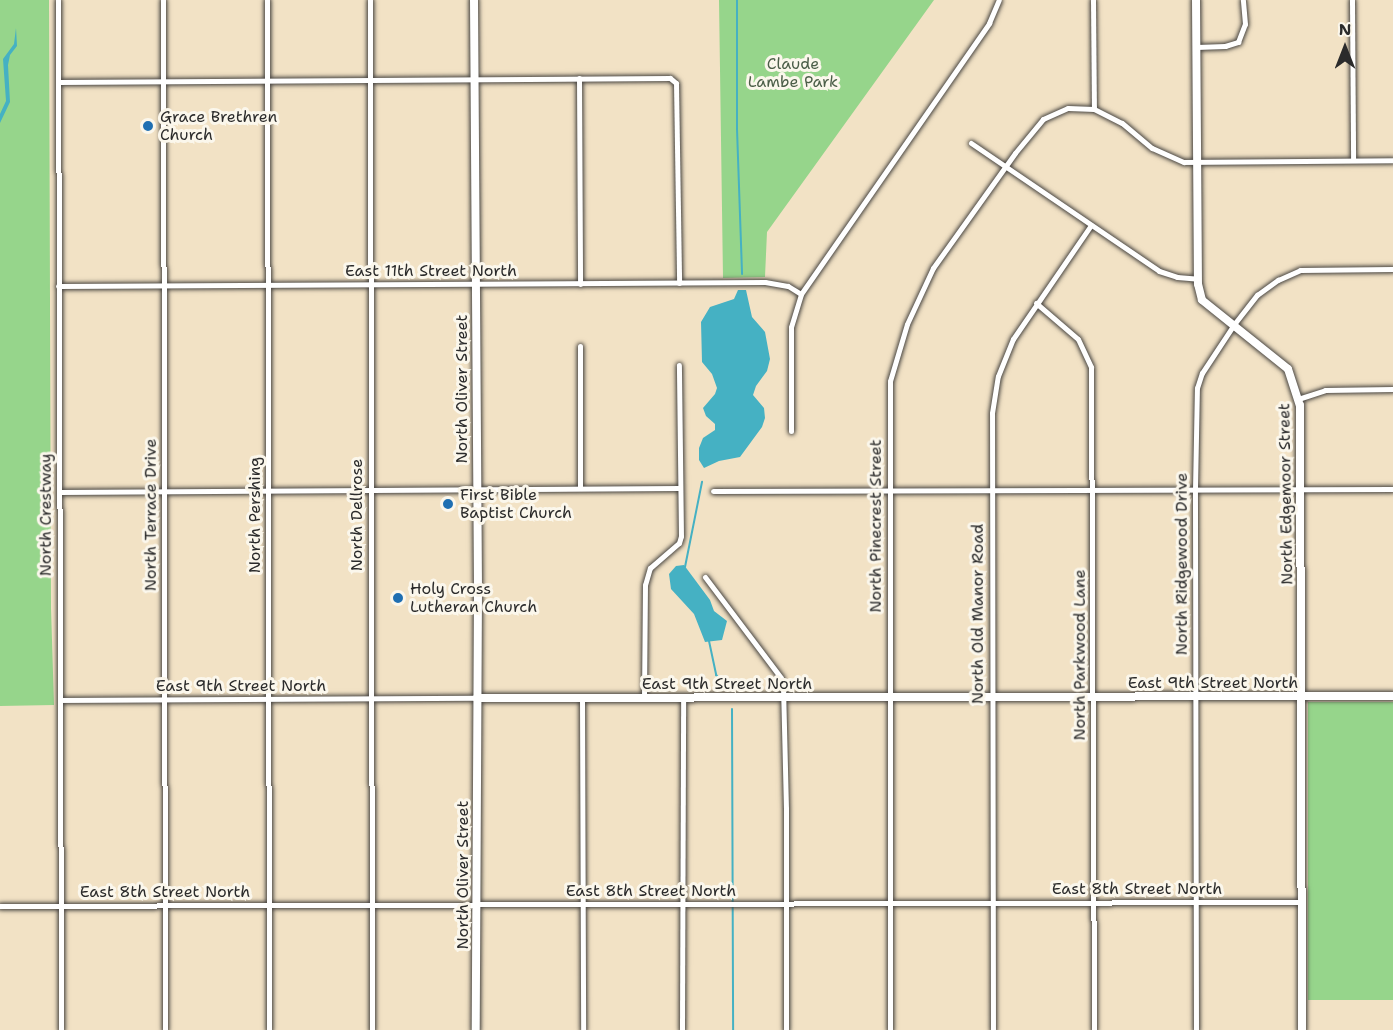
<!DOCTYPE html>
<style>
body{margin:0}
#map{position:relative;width:1393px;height:1030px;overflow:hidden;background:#f2e2c5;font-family:"Shantell Sans",sans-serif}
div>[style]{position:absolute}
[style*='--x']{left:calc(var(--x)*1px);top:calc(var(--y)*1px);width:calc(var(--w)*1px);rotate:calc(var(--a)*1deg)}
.green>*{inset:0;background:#96d58b;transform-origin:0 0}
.water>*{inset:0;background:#45b1c3}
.stream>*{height:2px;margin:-1px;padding:0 1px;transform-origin:1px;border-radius:1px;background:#45b1c3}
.roads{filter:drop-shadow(0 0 2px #494642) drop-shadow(0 0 2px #494642)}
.street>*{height:5px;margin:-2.5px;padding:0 2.5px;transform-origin:2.5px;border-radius:2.5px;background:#fff}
.secondary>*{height:8px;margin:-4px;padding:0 4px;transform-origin:4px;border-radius:4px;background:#fff}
.dots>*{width:16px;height:16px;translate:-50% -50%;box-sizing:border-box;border:3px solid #fbf7ec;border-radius:50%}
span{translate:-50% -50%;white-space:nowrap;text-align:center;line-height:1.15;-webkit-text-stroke:6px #fbf7ec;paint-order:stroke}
.park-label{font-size:16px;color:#4b5e48}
.poi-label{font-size:16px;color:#2b2b2b}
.left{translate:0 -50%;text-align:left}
.street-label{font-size:16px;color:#2b2b2b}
.north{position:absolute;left:1315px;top:18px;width:60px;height:60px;-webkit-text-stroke:4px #fbf7ec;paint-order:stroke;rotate:0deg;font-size:16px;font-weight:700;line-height:24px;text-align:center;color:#2b2b2b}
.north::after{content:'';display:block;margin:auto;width:21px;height:27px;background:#2b2b2b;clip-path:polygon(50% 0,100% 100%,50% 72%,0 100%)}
</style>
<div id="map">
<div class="green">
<i style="clip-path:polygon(0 0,49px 0,51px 608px,54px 705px,0 706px)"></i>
<i style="clip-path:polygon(719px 0,934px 0,767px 232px,765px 277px,723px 278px)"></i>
<i style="left:1308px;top:702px;width:85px;height:298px"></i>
</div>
<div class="water">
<i style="clip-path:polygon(16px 28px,17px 46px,10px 55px,8px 65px,10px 102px,0 123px,0 114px,6px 101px,3px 59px,14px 44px)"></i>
<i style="clip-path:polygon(738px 290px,746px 290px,752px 317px,765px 332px,770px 359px,767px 371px,756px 386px,753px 395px,764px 408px,765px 418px,762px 427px,740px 457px,719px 461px,704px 468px,699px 460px,699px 448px,703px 438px,715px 430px,715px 424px,706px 416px,703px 408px,715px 394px,717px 388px,712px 374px,702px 362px,701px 322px,710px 307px,734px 299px)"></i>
<i style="clip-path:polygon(684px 565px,710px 600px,714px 611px,727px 621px,722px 640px,705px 642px,694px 614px,671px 589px,669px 574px,676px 566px)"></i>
</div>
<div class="stream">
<i style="--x:737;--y:0;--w:129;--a:90"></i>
<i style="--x:737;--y:129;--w:145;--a:88"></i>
<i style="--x:685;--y:567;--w:87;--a:-78.7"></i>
<i style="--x:709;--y:641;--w:35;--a:78"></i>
<i style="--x:716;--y:675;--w:21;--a:41"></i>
<i style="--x:732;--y:709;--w:321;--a:89.8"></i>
</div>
<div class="roads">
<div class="street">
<i style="--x:58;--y:0;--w:1030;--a:89.83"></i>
<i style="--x:163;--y:0;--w:1030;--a:89.89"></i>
<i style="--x:267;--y:0;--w:1030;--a:89.89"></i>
<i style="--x:370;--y:0;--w:1030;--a:89.89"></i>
<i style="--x:1093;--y:0;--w:109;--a:89.5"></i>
<i style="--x:1352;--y:0;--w:160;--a:89.6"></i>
<i style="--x:1196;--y:47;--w:29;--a:-2"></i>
<i style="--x:1225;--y:46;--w:14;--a:-17"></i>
<i style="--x:1238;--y:42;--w:19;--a:-69"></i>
<i style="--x:1245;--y:24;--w:24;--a:-95"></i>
<i style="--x:579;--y:78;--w:206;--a:89.7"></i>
<i style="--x:58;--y:82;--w:612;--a:-0.37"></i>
<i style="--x:670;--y:78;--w:8;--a:40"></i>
<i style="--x:676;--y:83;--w:200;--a:89.1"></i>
<i style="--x:971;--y:143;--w:227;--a:34.2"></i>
<i style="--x:1159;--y:271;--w:19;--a:18"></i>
<i style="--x:1177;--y:277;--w:21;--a:5"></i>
<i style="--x:58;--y:286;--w:707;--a:-0.32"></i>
<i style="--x:765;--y:282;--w:23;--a:10"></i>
<i style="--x:788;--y:286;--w:15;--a:32"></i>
<i style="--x:1036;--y:303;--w:55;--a:40.6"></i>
<i style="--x:1078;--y:339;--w:31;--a:65"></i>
<i style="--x:1091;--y:367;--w:663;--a:89.74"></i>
<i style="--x:580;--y:346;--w:142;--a:90"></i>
<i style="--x:1298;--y:399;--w:28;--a:-18"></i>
<i style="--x:1325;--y:390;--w:68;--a:-0.8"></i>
<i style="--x:791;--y:431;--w:104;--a:-90"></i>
<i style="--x:791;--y:327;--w:34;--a:-73"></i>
<i style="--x:801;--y:294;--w:330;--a:-55.2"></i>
<i style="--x:989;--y:23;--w:25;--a:-67"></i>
<i style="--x:713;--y:491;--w:680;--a:-0.17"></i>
<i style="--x:59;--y:492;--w:621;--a:-0.37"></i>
<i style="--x:705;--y:577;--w:126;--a:53"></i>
<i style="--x:781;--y:678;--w:8;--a:76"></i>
<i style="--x:783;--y:686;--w:122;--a:88.6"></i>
<i style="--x:786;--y:808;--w:222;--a:90"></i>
<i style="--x:582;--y:698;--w:332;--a:89.8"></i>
<i style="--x:644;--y:698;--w:113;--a:-89.5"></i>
<i style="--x:645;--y:585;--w:18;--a:-74"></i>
<i style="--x:650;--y:568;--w:38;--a:-41"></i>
<i style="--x:679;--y:543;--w:7;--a:-74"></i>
<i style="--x:681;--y:536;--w:171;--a:-90.7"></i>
<i style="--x:60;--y:700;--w:417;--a:-0.3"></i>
<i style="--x:0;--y:906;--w:1301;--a:-0.18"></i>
<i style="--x:682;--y:1030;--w:332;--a:-89.8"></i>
<i style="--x:890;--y:1030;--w:649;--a:-90"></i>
<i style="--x:890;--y:381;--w:59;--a:-73.4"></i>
<i style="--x:907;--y:324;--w:62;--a:-65.1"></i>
<i style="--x:933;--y:268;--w:141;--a:-54.5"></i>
<i style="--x:1015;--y:153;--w:44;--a:-50.5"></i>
<i style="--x:1043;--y:119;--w:27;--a:-24"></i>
<i style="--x:1068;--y:108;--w:26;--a:2"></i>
<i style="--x:1094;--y:109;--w:31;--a:27"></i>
<i style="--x:1122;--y:123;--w:39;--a:40"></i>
<i style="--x:1152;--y:148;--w:35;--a:24"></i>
<i style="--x:1184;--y:162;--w:209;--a:-0.5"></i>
<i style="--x:993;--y:1030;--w:617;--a:-90.09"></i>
<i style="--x:992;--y:413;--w:37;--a:-81"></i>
<i style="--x:998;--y:376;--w:40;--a:-68"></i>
<i style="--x:1013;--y:339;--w:138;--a:-55.6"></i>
<i style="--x:1196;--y:1030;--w:541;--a:-90.11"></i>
<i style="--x:1195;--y:489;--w:101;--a:-88.9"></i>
<i style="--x:1197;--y:388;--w:16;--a:-72"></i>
<i style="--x:1202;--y:373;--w:60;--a:-56.6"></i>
<i style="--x:1235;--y:323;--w:36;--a:-52"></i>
<i style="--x:1257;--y:295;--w:26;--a:-36"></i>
<i style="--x:1278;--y:280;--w:24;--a:-24"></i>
<i style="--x:1300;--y:270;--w:93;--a:-0.6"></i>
</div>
<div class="secondary">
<i style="--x:474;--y:0;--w:592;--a:89.61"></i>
<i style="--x:478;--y:592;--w:438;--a:90.3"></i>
<i style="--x:1196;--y:0;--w:284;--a:89.6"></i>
<i style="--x:1198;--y:284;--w:16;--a:76"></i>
<i style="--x:1202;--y:300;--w:110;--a:38.7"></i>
<i style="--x:1288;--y:369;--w:38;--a:72"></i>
<i style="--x:1300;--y:405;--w:625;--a:89.82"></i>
<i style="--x:477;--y:698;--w:916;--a:-0.13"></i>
</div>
</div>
<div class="dots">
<i style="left:148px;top:126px;background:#1f6fb2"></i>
<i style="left:448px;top:504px;background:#1f6fb2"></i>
<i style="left:398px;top:598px;background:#1f6fb2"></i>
</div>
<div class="park-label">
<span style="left:793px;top:73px">Claude<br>Lambe Park</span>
</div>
<div class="poi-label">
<span class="left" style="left:160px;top:126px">Grace Brethren<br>Church</span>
<span class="left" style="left:460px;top:504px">First Bible<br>Baptist Church</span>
<span class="left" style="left:410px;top:598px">Holy Cross<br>Lutheran Church</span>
</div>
<div class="street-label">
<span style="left:431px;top:271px">East 11th Street North</span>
<span style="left:462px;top:389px;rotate:-90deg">North Oliver Street</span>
<span style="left:1286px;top:494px;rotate:-91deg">North Edgemoor Street</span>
<span style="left:46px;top:515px;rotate:-90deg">North Crestway</span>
<span style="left:151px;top:515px;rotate:-90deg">North Terrace Drive</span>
<span style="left:255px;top:515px;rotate:-90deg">North Pershing</span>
<span style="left:357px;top:515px;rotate:-90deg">North Dellrose</span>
<span style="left:876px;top:526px;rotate:-90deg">North Pinecrest Street</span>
<span style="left:1182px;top:564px;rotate:-90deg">North Ridgewood Drive</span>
<span style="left:978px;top:614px;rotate:-90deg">North Old Manor Road</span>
<span style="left:1080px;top:655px;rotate:-90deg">North Parkwood Lane</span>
<span style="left:1213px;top:683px">East 9th Street North</span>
<span style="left:727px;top:684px">East 9th Street North</span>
<span style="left:241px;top:686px">East 9th Street North</span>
<span style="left:463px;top:875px;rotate:-90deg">North Oliver Street</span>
<span style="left:1137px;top:889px">East 8th Street North</span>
<span style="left:651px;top:891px">East 8th Street North</span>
<span style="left:165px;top:892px">East 8th Street North</span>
</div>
<div class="north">N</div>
</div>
